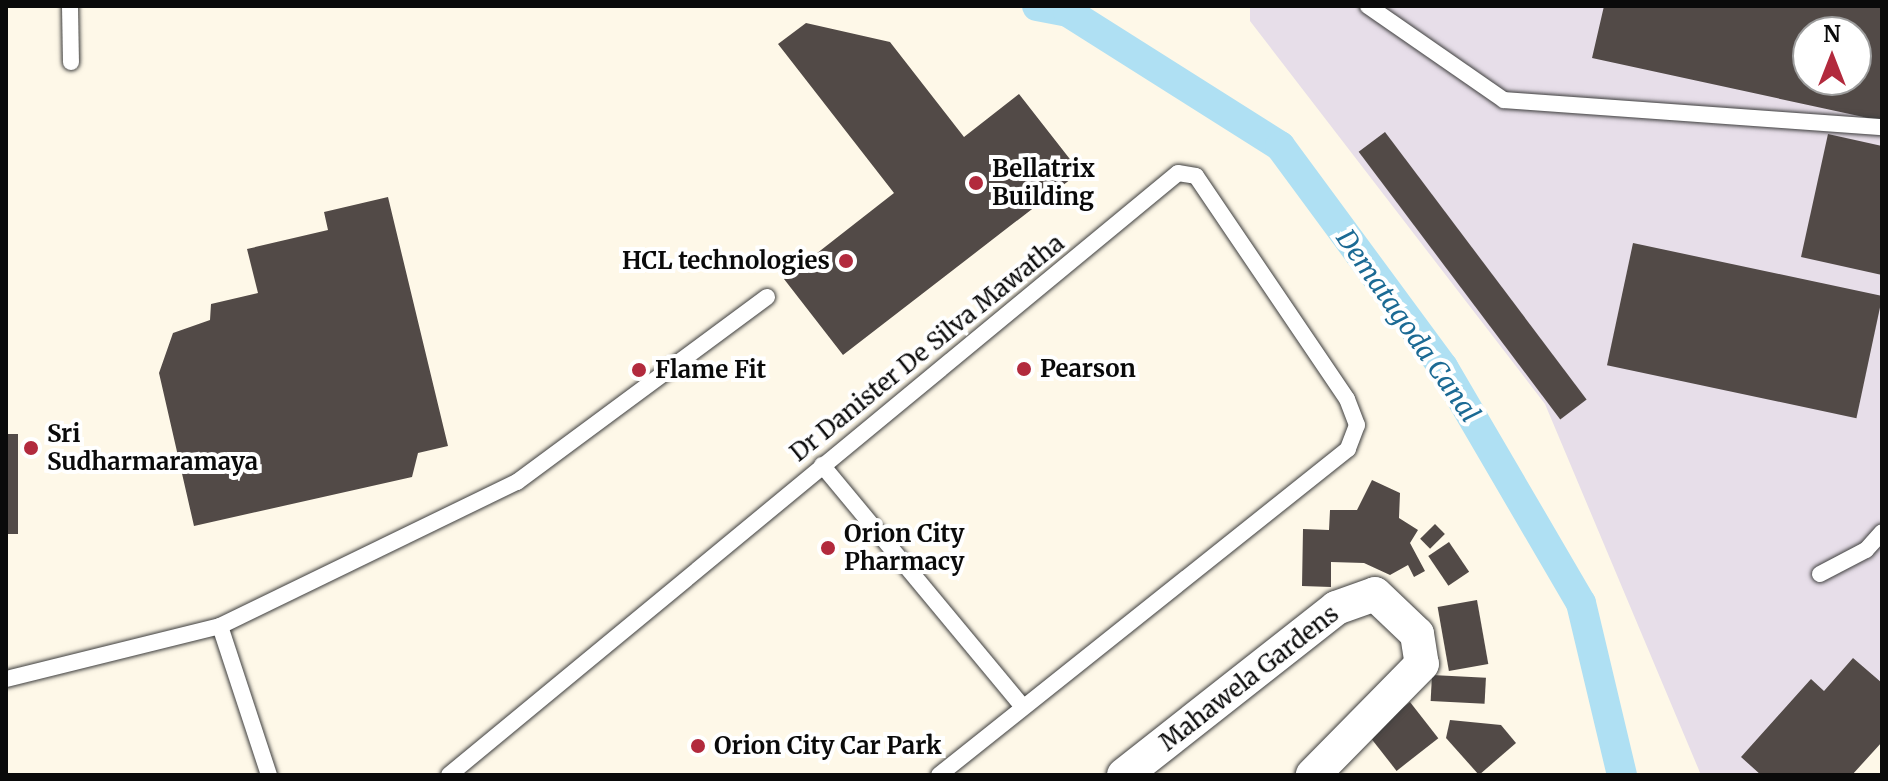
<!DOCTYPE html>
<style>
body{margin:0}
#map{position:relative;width:1888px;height:781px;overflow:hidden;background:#fef8e8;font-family:Merriweather,serif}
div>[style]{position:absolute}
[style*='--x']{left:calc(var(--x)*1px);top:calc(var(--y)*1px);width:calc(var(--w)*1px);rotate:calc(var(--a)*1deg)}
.industrial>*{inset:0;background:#e7dee9}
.canal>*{height:30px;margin:-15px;padding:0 15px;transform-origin:15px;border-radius:15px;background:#afe0f3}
.building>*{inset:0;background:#524a47;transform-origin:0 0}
.roads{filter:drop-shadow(0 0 2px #3d3d3d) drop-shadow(0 0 2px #3d3d3d)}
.lane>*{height:16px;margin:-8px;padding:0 8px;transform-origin:8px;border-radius:8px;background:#fff}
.street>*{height:34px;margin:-17px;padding:0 17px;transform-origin:17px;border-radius:17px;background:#fff}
.dots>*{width:22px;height:22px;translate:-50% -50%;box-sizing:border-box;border:4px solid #fff;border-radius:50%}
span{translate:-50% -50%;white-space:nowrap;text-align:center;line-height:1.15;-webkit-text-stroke:8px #fff;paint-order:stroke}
.poi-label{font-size:24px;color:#0a0a0a;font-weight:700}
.left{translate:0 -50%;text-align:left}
.right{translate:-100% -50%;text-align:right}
.street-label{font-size:24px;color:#0a0a0a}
.water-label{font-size:26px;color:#1b6a94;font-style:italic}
.frame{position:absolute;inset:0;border:8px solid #0a0a0a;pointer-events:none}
.north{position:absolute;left:1792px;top:16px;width:80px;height:80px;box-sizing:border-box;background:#fff;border:2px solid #9d9d9d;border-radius:50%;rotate:0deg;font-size:22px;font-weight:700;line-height:32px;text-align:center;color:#0a0a0a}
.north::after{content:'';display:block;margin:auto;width:28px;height:36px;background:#b22a3d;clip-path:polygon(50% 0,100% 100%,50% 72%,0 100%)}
</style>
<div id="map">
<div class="industrial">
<i style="clip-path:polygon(evenodd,1250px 6px,1882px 6px,1882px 738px,1845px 775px,1701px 775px,1545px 404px,1250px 21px,1250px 6px,1808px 32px,1856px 32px,1856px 80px,1808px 80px,1808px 32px)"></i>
</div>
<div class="canal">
<i style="--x:1037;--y:6;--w:32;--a:11"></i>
<i style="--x:1068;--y:12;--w:251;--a:32.3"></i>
<i style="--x:1280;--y:146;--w:275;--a:53.6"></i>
<i style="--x:1443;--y:367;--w:273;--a:59.7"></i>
<i style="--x:1581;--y:603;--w:177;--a:76.6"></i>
</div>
<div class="building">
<i style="clip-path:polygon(evenodd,1604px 6px,1882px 6px,1882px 121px,1592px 58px,1604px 6px,1808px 32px,1856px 32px,1856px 80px,1808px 80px,1808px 32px)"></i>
<i style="clip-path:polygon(806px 23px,890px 42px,964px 137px,1019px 94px,1080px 172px,843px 355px,784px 279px,894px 193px,778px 44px)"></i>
<i style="left:1385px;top:132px;width:335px;height:33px;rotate:53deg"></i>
<i style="clip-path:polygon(1828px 134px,1882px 146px,1882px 275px,1801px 257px)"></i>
<i style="clip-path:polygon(388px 197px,448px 446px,418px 453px,412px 477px,194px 526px,159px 373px,173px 333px,210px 320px,211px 304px,258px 293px,247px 249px,328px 230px,324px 212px)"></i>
<i style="left:1633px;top:243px;width:255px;height:125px;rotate:12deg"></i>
<i style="left:6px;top:434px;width:12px;height:100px"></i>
<i style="clip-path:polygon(1372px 480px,1400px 493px,1399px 518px,1418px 530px,1410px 543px,1425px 571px,1414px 577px,1408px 565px,1390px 575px,1364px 563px,1331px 562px,1331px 587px,1302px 586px,1303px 529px,1329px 530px,1330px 510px,1357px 510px)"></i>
<i style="left:1435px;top:524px;width:14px;height:21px;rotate:45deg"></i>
<i style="left:1449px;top:542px;width:36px;height:25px;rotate:56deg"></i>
<i style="left:1477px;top:600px;width:65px;height:40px;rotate:80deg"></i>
<i style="clip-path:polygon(1853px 658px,1882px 683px,1882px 742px,1852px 775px,1761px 775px,1741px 757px,1811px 679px,1824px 691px)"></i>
<i style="left:1432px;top:675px;width:54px;height:26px;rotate:3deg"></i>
<i style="left:1410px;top:702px;width:46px;height:53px;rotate:52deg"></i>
<i style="clip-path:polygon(1450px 720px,1501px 725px,1516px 743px,1479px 775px,1446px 738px)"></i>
</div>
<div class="roads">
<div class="lane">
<i style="--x:70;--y:6;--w:56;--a:89"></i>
<i style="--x:1368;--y:6;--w:165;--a:34.7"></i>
<i style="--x:1504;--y:100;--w:379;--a:4.1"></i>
<i style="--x:822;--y:465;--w:313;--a:50.3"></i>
<i style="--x:1820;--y:574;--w:52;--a:-27.6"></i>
<i style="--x:1866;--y:550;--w:24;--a:-48"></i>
<i style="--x:220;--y:626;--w:330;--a:-25.9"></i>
<i style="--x:517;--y:482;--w:311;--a:-36.5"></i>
<i style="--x:6;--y:679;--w:220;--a:-13.9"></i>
<i style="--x:220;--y:626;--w:157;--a:71.8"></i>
<i style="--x:449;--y:775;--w:945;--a:-39.55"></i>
<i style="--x:1178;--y:173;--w:18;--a:9"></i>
<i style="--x:1196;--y:176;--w:269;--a:55.9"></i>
<i style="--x:1347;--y:399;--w:28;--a:69"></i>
<i style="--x:1357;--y:425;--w:26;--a:111"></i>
<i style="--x:1348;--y:449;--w:523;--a:141.44"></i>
</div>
<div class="street">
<i style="--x:1124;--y:775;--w:270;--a:-38.2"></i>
<i style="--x:1336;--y:608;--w:41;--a:-19.7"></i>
<i style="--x:1375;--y:594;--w:58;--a:43.6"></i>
<i style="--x:1417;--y:634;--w:30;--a:81"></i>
<i style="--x:1422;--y:664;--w:156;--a:134.5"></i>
</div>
</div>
<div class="dots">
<i style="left:976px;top:183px;background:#b22a3d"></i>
<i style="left:846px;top:261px;background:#b22a3d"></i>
<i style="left:1024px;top:369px;background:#b22a3d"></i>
<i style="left:639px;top:370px;background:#b22a3d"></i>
<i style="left:31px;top:448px;background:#b22a3d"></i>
<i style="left:828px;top:548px;background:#b22a3d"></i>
<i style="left:698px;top:746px;background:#b22a3d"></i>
</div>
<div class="poi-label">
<span class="left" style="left:992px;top:183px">Bellatrix<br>Building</span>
<span class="right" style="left:830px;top:261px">HCL technologies</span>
<span class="left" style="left:1040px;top:369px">Pearson</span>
<span class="left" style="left:655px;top:370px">Flame Fit</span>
<span class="left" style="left:47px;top:448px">Sri<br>Sudharmaramaya</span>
<span class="left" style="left:844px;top:548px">Orion City<br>Pharmacy</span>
<span class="left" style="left:714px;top:746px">Orion City Car Park</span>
</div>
<div class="street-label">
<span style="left:927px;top:348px;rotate:-39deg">Dr Danister De Silva Mawatha</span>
<span style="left:1249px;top:678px;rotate:-38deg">Mahawela Gardens</span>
</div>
<div class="water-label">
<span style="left:1408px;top:326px;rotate:55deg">Dematagoda Canal</span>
</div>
<div class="frame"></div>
<div class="north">N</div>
</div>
